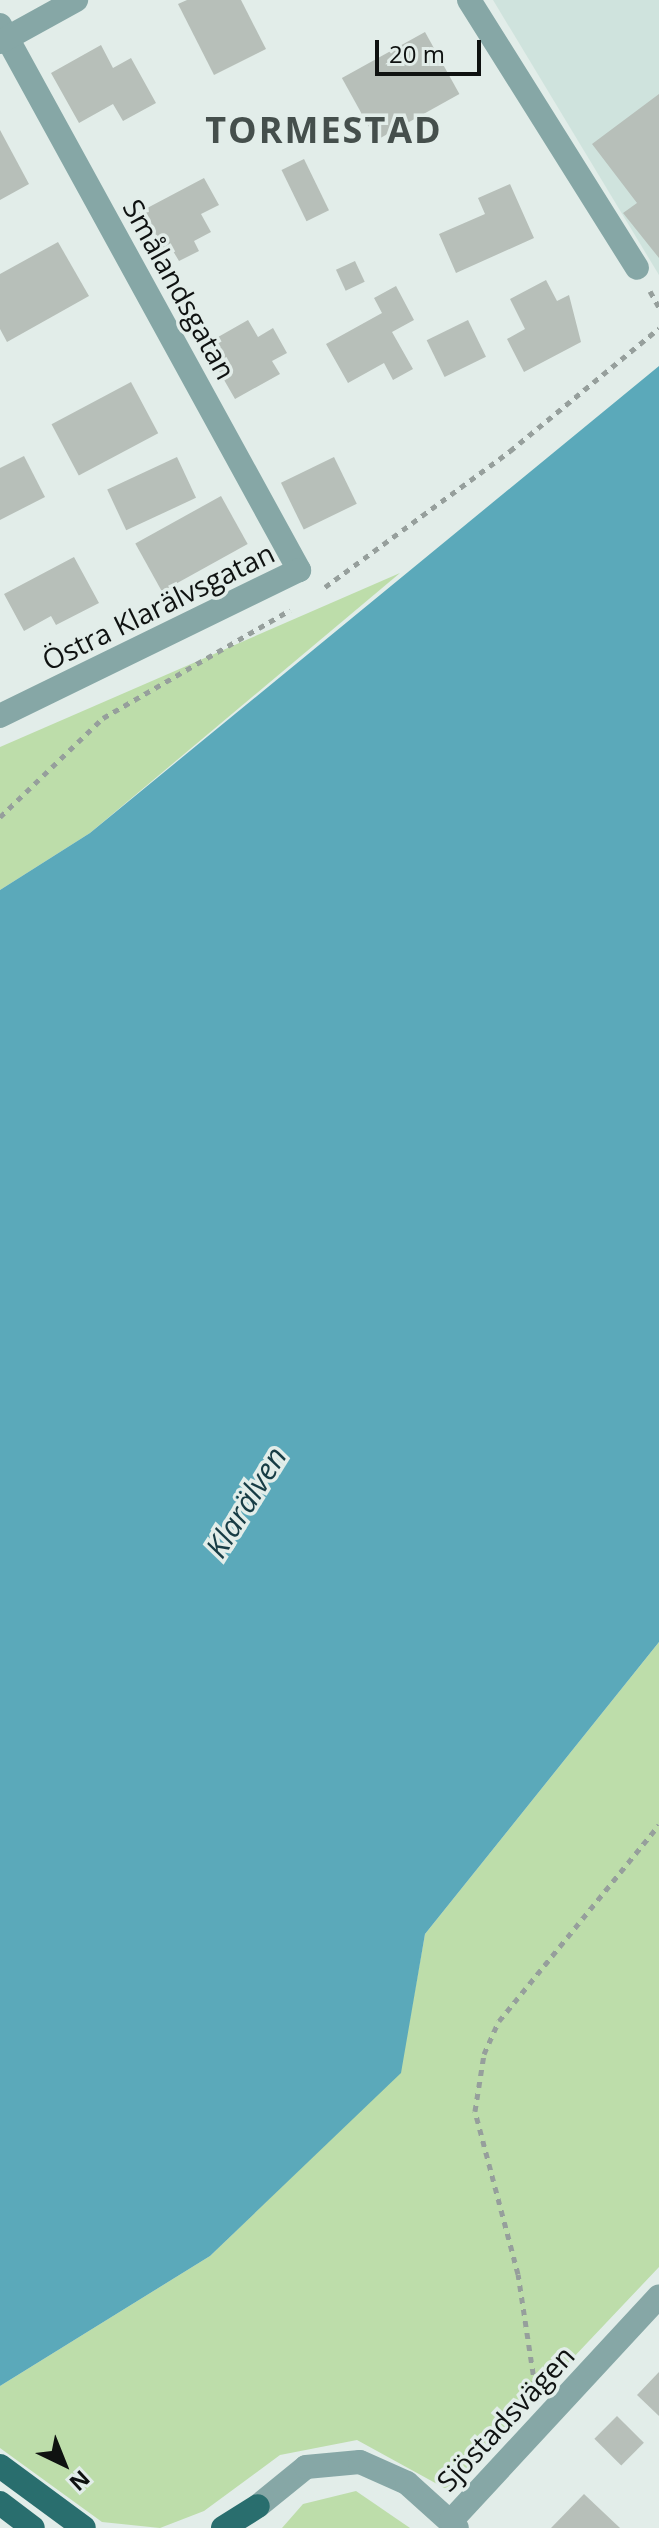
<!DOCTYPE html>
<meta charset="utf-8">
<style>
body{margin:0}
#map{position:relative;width:659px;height:2528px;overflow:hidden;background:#e2ede9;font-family:"Open Sans",sans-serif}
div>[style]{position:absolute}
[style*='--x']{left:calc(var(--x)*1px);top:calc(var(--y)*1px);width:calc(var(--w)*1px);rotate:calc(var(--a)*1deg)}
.built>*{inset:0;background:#cfe3dd}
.green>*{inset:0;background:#bdddaa}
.water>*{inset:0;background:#5ba9ba}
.building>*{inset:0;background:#b7bfb9;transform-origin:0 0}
.path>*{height:5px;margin-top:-2.5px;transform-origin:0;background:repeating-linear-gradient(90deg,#969f9c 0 6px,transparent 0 12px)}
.street>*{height:24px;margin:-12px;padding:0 12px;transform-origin:12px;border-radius:12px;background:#86a7a6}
.primary>*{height:24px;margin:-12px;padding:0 12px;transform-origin:12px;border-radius:12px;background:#296e6e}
span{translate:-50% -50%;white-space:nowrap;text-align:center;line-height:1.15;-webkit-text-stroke:7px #e2ede9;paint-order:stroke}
.street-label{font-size:28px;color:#0f1211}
.water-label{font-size:30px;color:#173c44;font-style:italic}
.district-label{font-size:36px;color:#454f4c;font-weight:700;letter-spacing:2px}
.north{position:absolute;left:24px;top:2424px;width:80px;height:80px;-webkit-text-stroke:6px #e2ede9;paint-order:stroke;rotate:137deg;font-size:22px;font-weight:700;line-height:32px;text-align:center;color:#0f1211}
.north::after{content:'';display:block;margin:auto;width:28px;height:36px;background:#0f1211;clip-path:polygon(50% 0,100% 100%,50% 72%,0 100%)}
.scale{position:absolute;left:375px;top:40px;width:106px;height:36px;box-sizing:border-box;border:4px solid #0f1211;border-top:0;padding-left:10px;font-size:24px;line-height:28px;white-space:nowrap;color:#0f1211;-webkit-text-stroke:6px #e2ede9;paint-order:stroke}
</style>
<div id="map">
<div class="built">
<i style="clip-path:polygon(493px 0,659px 0,659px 275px)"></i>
</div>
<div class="green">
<i style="clip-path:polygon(400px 573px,90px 833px,0 890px,0 747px)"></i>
<i style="clip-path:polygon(659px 1642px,659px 2267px,448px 2490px,357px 2440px,280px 2455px,204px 2511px,160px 2528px,102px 2522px,0 2448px,0 2386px,210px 2256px,400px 2073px,425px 1934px)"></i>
<i style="clip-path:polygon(356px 2491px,410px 2528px,282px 2528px,303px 2504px)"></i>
</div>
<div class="water">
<i style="clip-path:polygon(659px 366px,659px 1642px,425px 1934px,401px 2073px,210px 2256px,0 2386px,0 890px,90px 833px)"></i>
</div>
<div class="building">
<i style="clip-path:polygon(187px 0,241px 0,266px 49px,214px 75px,178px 4px)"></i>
<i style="left:425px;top:32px;width:71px;height:95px;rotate:61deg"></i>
<i style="clip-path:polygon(101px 45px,113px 68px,131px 58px,156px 103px,123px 121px,113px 104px,79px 123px,51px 73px)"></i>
<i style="clip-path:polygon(659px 94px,659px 258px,623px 213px,637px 203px,592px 144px)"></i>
<i style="clip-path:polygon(0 130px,29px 184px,0 200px)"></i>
<i style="left:304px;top:159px;width:57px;height:25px;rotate:64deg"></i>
<i style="clip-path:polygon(204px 178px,219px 205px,201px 214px,211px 232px,194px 241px,199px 251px,179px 261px,173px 251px,158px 259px,134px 215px)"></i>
<i style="clip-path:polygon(510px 184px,534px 238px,456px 273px,439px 234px,485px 214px,478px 198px)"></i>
<i style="clip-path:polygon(58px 242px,89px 296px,7px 342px,0 329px,0 274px)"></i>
<i style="left:355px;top:261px;width:23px;height:21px;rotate:65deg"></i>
<i style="clip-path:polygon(546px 280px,557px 301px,569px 295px,581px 342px,524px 372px,507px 339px,525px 329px,510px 299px)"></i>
<i style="clip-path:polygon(396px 286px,414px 320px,392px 332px,413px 369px,393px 380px,384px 363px,348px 383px,326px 344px,382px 313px,374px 298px)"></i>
<i style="clip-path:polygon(248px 320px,258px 337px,273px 328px,287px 353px,272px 361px,280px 374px,235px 399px,204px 345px)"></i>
<i style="left:468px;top:320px;width:41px;height:46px;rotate:64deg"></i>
<i style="left:131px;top:382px;width:58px;height:90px;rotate:62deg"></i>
<i style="clip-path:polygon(24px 456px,45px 497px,0 520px,0 468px)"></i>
<i style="left:177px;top:457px;width:45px;height:77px;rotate:65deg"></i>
<i style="left:334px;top:457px;width:52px;height:59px;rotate:64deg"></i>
<i style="left:221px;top:496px;width:55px;height:98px;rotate:61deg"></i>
<i style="clip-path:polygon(74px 557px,99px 603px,56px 625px,51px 616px,24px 631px,4px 594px)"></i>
<i style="clip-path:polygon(659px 2372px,659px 2416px,637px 2395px)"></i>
<i style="left:617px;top:2416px;width:38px;height:32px;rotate:45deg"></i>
<i style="clip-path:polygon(584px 2494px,620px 2528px,551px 2528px)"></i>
</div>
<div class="path">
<i style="--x:650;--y:291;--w:18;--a:61"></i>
<i style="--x:325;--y:587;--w:230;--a:-36.3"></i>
<i style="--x:510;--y:451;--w:193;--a:-39.5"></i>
<i style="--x:0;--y:817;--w:143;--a:-43.9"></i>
<i style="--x:103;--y:718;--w:216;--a:-30"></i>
<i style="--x:535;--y:2386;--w:113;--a:-98.6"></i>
<i style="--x:518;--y:2274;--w:169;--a:-104.8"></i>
<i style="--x:475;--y:2111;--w:58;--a:-81"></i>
<i style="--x:484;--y:2054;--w:36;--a:-66"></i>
<i style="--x:499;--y:2021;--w:253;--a:-50.8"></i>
</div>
<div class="street">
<i style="--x:469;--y:0;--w:316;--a:57.9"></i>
<i style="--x:0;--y:25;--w:622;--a:61.25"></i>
<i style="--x:299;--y:570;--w:333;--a:154"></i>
<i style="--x:0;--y:42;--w:87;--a:-28.9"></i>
<i style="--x:258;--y:2506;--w:62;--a:-39.1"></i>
<i style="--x:306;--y:2467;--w:54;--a:-5.3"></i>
<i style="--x:360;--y:2462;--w:51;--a:24.1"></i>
<i style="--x:407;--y:2483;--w:67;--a:42"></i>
<i style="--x:451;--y:2521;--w:306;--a:-47.2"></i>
</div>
<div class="primary">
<i style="--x:0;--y:2466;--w:104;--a:36.4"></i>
<i style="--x:0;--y:2503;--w:41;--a:37.1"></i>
<i style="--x:223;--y:2528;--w:41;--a:-32.2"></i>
</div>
<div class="street-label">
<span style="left:180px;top:289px;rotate:61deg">Smålandsgatan</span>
<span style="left:158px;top:606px;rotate:-26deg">Östra Klarälvsgatan</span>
<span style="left:505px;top:2418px;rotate:-47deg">Sjöstadsvägen</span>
</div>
<div class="water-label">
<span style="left:246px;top:1502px;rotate:-58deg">Klarälven</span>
</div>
<div class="district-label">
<span style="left:324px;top:130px">TORMESTAD</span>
</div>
<div class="north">N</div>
<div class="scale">20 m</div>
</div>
